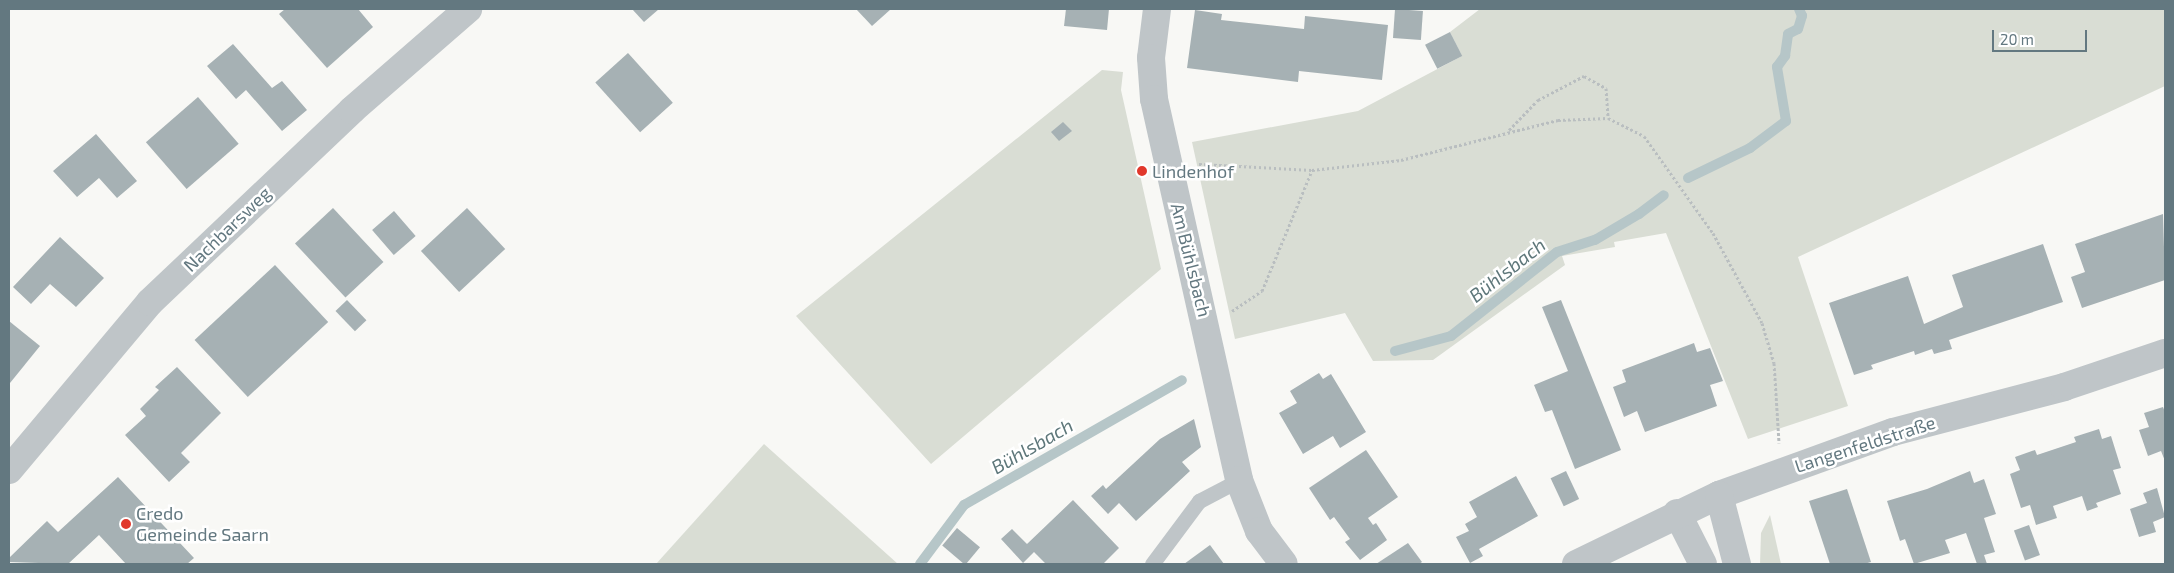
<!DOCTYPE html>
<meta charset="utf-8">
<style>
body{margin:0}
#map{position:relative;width:2174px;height:573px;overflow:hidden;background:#f8f8f5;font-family:"Exo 2",sans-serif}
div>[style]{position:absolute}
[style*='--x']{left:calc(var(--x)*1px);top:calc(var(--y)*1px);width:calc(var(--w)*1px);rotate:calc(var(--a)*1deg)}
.green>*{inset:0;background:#d9ddd4}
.stream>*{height:10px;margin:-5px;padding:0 5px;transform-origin:5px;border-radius:5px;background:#b6c6c8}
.building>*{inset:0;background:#a6b1b4;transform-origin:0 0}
.path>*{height:3px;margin-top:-1.5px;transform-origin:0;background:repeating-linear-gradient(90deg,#b9bec0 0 2.5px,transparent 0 5px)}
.service>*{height:15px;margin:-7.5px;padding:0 7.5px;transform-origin:7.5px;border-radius:7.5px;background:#bfc5c8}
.minor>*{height:28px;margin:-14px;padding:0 14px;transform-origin:14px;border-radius:14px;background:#bfc5c8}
.tertiary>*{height:28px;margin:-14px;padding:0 14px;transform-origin:14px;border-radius:14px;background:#bfc5c8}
.dots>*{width:14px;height:14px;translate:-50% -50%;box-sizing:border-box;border:2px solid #fff;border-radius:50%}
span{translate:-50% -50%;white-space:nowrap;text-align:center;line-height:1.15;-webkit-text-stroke:5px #fff;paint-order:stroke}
.poi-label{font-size:18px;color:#637880}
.left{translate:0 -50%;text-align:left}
.street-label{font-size:18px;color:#637880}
.water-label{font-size:19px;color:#5e777a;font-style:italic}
.frame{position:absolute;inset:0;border:10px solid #637880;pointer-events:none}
.scale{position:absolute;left:1992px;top:30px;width:95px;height:22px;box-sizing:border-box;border:2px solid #637880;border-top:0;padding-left:6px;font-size:15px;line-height:18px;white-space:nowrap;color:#637880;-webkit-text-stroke:4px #fff;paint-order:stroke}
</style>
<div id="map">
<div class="green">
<i style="clip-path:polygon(1480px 9px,2165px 9px,2165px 86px,1798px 257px,1848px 406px,1748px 439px,1666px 233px,1614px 242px,1615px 247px,1562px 256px,1565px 265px,1433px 360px,1373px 361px,1345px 313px,1235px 339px,1192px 142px,1358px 111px,1462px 56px,1450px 32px)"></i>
<i style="clip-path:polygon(1102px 70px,1123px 72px,1121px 90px,1161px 269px,931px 464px,796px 316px)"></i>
<i style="clip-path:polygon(764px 444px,898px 564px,656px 564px)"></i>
<i style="clip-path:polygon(1770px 515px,1781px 564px,1760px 564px,1761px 533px)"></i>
</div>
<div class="stream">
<i style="--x:1688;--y:178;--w:69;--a:-25.8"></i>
<i style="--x:1750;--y:148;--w:45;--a:-36.9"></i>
<i style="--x:1786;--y:121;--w:55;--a:-99.5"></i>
<i style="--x:1777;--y:67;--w:14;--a:-54"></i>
<i style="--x:1785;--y:56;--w:22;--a:-82"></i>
<i style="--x:1788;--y:34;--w:11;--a:-27"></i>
<i style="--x:1798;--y:29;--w:14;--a:-73"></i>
<i style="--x:1802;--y:16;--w:8;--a:-113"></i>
<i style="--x:1395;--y:351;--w:58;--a:-15"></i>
<i style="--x:1451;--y:336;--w:135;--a:-38.4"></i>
<i style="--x:1557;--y:252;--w:40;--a:-18"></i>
<i style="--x:1595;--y:240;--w:51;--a:-30.6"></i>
<i style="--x:1639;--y:214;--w:31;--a:-37"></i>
<i style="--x:920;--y:564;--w:74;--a:-53.3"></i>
<i style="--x:964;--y:505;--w:251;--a:-29.8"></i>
</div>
<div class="building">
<i style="clip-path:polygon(285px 9px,358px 9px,373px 27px,327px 68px,279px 14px)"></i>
<i style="clip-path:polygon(632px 9px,659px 9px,644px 22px)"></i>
<i style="clip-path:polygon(856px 9px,891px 9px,872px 26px)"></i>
<i style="clip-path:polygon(1066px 9px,1109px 9px,1107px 30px,1064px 26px)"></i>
<i style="left:1395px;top:9px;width:28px;height:29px;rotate:4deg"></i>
<i style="clip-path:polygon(1195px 10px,1222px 14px,1221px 20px,1304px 29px,1305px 16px,1388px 25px,1382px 80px,1299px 71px,1298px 82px,1187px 68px)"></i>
<i style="left:1450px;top:32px;width:27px;height:28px;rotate:63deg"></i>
<i style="clip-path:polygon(233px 44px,272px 88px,282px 81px,307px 110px,282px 131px,246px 90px,236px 99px,207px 66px)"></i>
<i style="left:628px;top:53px;width:67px;height:44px;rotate:48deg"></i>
<i style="left:198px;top:97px;width:62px;height:69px;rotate:49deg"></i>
<i style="clip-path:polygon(1063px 122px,1072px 131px,1059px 141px,1051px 132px)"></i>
<i style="clip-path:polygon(96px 134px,137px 181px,117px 198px,99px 178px,77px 197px,53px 171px)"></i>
<i style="left:333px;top:208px;width:74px;height:52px;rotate:47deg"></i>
<i style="left:467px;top:208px;width:56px;height:63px;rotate:47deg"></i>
<i style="left:394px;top:211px;width:33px;height:29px;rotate:49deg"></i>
<i style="clip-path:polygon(2163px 214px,2165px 280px,2082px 308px,2071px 277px,2085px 272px,2075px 244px)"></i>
<i style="clip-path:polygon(60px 237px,104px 278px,76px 307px,50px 284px,31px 304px,13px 287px)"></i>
<i style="clip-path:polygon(2043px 244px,2063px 302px,1949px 340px,1952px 349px,1934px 354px,1932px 349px,1915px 355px,1914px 351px,1871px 365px,1873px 369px,1854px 375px,1829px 303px,1908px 276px,1924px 324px,1963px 307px,1952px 275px)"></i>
<i style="left:275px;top:265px;width:78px;height:110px;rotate:47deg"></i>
<i style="left:347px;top:300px;width:28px;height:16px;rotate:46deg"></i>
<i style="clip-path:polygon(1561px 300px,1621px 450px,1575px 469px,1552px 410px,1545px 412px,1534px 385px,1568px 371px,1542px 307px)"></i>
<i style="clip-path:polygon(9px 321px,40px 346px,10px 383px,9px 382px)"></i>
<i style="clip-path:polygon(1694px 343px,1697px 352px,1710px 348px,1723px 381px,1710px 385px,1717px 406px,1645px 432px,1637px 411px,1624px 417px,1613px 387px,1626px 382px,1622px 370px)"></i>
<i style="clip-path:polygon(177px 367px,221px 413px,181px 453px,190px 462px,169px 482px,125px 435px,146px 416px,140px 409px,159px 390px,155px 387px)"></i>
<i style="clip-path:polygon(1319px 373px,1323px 379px,1331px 374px,1366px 432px,1340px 448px,1333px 436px,1303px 454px,1279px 413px,1297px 403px,1290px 391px)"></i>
<i style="clip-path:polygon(2163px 407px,2165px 412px,2165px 461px,2161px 451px,2148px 456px,2139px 430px,2149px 427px,2144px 413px)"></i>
<i style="clip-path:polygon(1194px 419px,1201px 447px,1182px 462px,1190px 471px,1136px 521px,1119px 503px,1108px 514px,1091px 496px,1103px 485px,1106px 489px,1160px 439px)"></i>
<i style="clip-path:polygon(2099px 429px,2102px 439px,2111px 436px,2121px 468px,2113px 470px,2121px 494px,2096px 503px,2098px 507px,2087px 511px,2082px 496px,2053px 506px,2057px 518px,2036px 525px,2030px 505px,2021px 508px,2010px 474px,2020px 470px,2015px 457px,2035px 450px,2037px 455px,2076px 442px,2074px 437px)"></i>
<i style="clip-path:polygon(1366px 450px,1398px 497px,1368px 518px,1373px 525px,1376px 523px,1387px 540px,1360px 560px,1345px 542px,1350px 539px,1334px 517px,1330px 520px,1309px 488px)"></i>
<i style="left:1566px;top:471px;width:31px;height:17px;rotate:65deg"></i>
<i style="clip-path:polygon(1970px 471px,1974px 483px,1984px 479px,1996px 514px,1984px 518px,1995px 552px,1984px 555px,1987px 564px,1977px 564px,1966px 533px,1945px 540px,1950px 553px,1914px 564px,1905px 539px,1900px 541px,1887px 501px,1927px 489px)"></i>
<i style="clip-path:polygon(1516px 476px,1538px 516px,1479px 549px,1483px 556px,1470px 563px,1456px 537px,1469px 531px,1465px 524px,1477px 517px,1469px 502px)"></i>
<i style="clip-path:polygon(118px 477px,194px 558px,187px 564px,126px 564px,99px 535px,68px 564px,9px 562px,9px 558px,47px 521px,58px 532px)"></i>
<i style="clip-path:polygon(2157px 488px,2165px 517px,2153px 522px,2156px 532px,2139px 537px,2130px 509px,2147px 503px,2143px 493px)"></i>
<i style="clip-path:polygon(1847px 489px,1871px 562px,1864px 564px,1830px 564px,1809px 501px)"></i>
<i style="clip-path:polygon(1073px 500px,1119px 548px,1103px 564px,1046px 564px,1034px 552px,1023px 563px,1001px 539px,1012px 529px,1027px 544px)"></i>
<i style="left:2029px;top:525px;width:32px;height:16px;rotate:70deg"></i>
<i style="left:957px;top:528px;width:30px;height:23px;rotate:40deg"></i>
<i style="clip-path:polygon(1408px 543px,1422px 562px,1419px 564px,1376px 564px)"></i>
<i style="clip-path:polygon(1210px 545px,1224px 564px,1184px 564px)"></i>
</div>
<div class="path">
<i style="--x:1509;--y:130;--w:42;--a:-46"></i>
<i style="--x:1538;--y:100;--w:52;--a:-27.6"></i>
<i style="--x:1584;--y:76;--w:25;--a:29"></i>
<i style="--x:1606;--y:88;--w:30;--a:86"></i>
<i style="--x:1199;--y:164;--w:113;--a:3"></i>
<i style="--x:1312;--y:170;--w:90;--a:-6.4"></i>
<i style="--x:1401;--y:160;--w:162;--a:-14.3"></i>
<i style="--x:1558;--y:120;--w:50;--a:-2.3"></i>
<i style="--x:1608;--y:118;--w:40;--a:26.6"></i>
<i style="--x:1644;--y:136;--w:119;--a:54.6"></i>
<i style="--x:1713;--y:233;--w:102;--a:61.4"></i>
<i style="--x:1762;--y:323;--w:42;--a:73.3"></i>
<i style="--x:1774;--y:363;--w:80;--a:86.4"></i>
<i style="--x:1232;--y:311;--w:36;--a:-34"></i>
<i style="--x:1262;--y:291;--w:131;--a:-67.5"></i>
</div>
<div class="service">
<i style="--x:1152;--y:564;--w:79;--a:-53.3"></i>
<i style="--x:1199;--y:501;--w:45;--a:-27.7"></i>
</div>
<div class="minor">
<i style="--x:1719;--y:495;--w:185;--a:-19.9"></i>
<i style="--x:1893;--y:432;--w:177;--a:-14.7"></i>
<i style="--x:2064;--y:387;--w:107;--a:-18.6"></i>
</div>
<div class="tertiary">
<i style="--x:1157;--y:9;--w:49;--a:97"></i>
<i style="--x:1151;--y:58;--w:41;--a:85.8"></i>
<i style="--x:1154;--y:99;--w:390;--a:77.4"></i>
<i style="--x:1239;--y:480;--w:55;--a:68.6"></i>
<i style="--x:1259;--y:531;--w:41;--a:52.9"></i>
<i style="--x:9;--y:470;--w:219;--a:-50"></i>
<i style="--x:150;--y:302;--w:279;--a:-43.5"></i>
<i style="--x:352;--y:110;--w:154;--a:-41"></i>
<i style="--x:1677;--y:513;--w:57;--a:63"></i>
<i style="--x:1576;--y:564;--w:159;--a:-25.8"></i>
<i style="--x:1719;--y:495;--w:71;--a:75.4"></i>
</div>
<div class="dots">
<i style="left:1142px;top:171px;background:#e1382c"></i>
<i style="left:126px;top:524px;background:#e1382c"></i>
</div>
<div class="poi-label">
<span class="left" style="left:1152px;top:171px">Lindenhof</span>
<span class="left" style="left:136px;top:524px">Credo<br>Gemeinde Saarn</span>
</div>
<div class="street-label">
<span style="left:227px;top:229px;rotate:-44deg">Nachbarsweg</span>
<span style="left:1191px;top:260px;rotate:76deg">Am Bühlsbach</span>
<span style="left:1865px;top:444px;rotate:-18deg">Langenfeldstraße</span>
</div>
<div class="water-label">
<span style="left:1507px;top:270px;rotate:-38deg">Bühlsbach</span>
<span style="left:1032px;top:446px;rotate:-30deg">Bühlsbach</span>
</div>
<div class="frame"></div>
<div class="scale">20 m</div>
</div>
